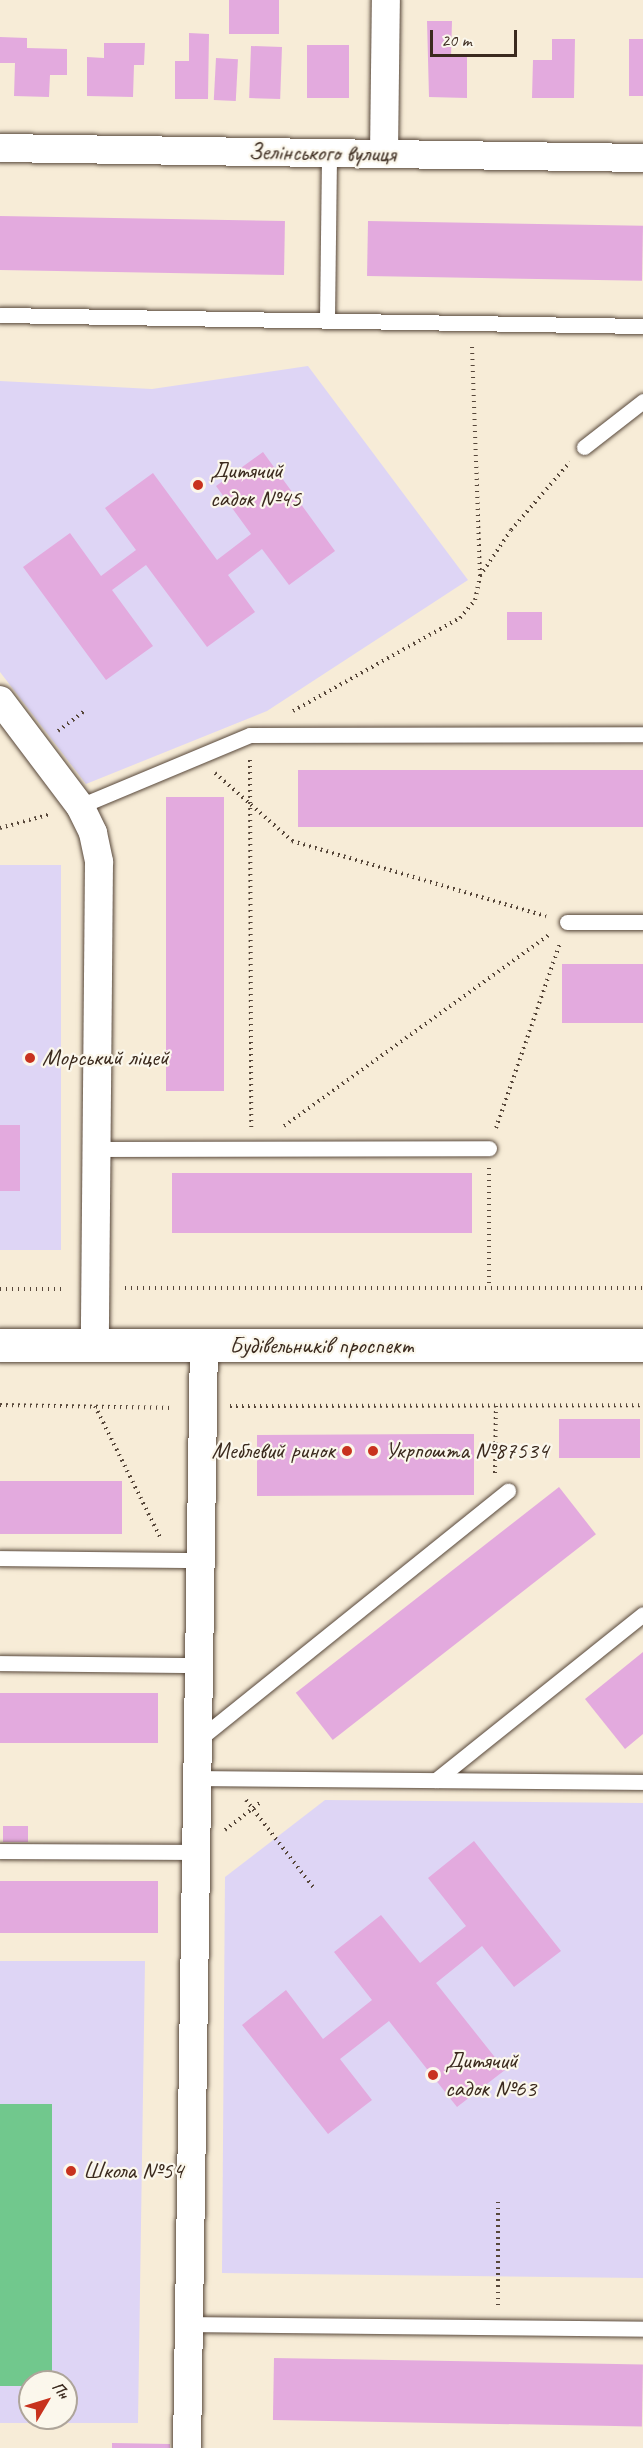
<!DOCTYPE html>
<meta charset="utf-8">
<style>
body{margin:0}
#map{position:relative;width:643px;height:2448px;overflow:hidden;background:#f7ecd7;font-family:Caveat,sans-serif}
div>[style]{position:absolute}
[style*='--x']{left:calc(var(--x)*1px);top:calc(var(--y)*1px);width:calc(var(--w)*1px);rotate:calc(var(--a)*1deg)}
.built>*{inset:0;background:#ded5f5;transform-origin:0 0}
.green>*{inset:0;background:#71c88d}
.building>*{inset:0;background:#e3aade;transform-origin:0 0}
.path>*{height:4px;margin-top:-2px;transform-origin:0;background:repeating-linear-gradient(90deg,#57473a 0 1.5px,transparent 0 6px)}
.roads{filter:drop-shadow(0 0 2px #57473a) drop-shadow(0 0 2px #57473a)}
.lane>*{height:15px;margin:-7.5px;padding:0 7.5px;transform-origin:7.5px;border-radius:7.5px;background:#fff}
.street>*{height:28px;margin:-14px;padding:0 14px;transform-origin:14px;border-radius:14px;background:#fff}
.secondary>*{height:33px;margin:-16.5px;padding:0 16.5px;transform-origin:16.5px;border-radius:16.5px;background:#fff}
.dots>*{width:16px;height:16px;translate:-50% -50%;box-sizing:border-box;border:3px solid #fbf7ec;border-radius:50%}
span{translate:-50% -50%;white-space:nowrap;text-align:center;line-height:1.15;-webkit-text-stroke:4.5px #fbf7ec;paint-order:stroke}
.street-label{font-size:24px;color:#3b2a1e}
.poi-label{font-size:24px;color:#3b2a1e}
.left{translate:0 -50%;text-align:left}
.right{translate:-100% -50%;text-align:right}
.north{position:absolute;left:18px;top:2370px;width:60px;height:60px;box-sizing:border-box;background:#fbf7ec;border:2px solid #aea59a;border-radius:50%;rotate:52deg;font-size:16px;font-weight:700;line-height:24px;text-align:center;color:#3b2a1e}
.north::after{content:'';display:block;margin:auto;width:21px;height:27px;background:#c8321e;clip-path:polygon(50% 0,100% 100%,50% 72%,0 100%)}
.scale{position:absolute;left:430px;top:30px;width:87px;height:27px;box-sizing:border-box;border:3px solid #3b2a1e;border-top:0;padding-left:8px;font-size:18px;line-height:21px;white-space:nowrap;color:#3b2a1e;-webkit-text-stroke:4px #fbf7ec;paint-order:stroke}
</style>
<div id="map">
<div class="built">
<i style="clip-path:polygon(308px 366px,468px 580px,267px 711px,86px 784px,0 672px,0 381px,152px 389px)"></i>
<i style="left:0;top:865px;width:61px;height:385px"></i>
<i style="clip-path:polygon(325px 1800px,643px 1803px,643px 2278px,222px 2273px,225px 1877px)"></i>
<i style="clip-path:polygon(evenodd,0 1961px,145px 1961px,138px 2423px,0 2423px,0 1961px,30px 2382px,66px 2382px,66px 2418px,30px 2418px,30px 2382px)"></i>
</div>
<div class="green">
<i style="clip-path:polygon(0 2104px,52px 2104px,52px 2382px,30px 2382px,30px 2386px,0 2386px)"></i>
</div>
<div class="building">
<i style="left:229px;top:0;width:50px;height:34px"></i>
<i style="clip-path:polygon(427px 21px,452px 21px,451px 57px,467px 57px,467px 98px,429px 97px)"></i>
<i style="clip-path:polygon(189px 33px,209px 34px,208px 99px,175px 99px,175px 61px,189px 61px)"></i>
<i style="clip-path:polygon(0 37px,27px 38px,27px 48px,67px 49px,67px 75px,50px 75px,49px 97px,14px 96px,15px 63px,0 63px)"></i>
<i style="clip-path:polygon(552px 39px,575px 39px,574px 98px,532px 98px,533px 60px,552px 60px)"></i>
<i style="left:629px;top:39px;width:14px;height:57px"></i>
<i style="clip-path:polygon(104px 43px,145px 43px,144px 65px,134px 65px,133px 97px,87px 96px,87px 57px,104px 58px)"></i>
<i style="left:307px;top:45px;width:42px;height:53px"></i>
<i style="left:251px;top:46px;width:31px;height:52px;rotate:2deg"></i>
<i style="left:216px;top:58px;width:22px;height:42px;rotate:3deg"></i>
<i style="left:0;top:216px;width:285px;height:54px;rotate:1deg"></i>
<i style="left:368px;top:221px;width:275px;height:55px;rotate:1deg"></i>
<i style="clip-path:polygon(263px 452px,335px 551px,289px 585px,262px 549px,228px 575px,255px 612px,207px 647px,146px 565px,112px 590px,153px 646px,106px 680px,23px 567px,70px 533px,101px 576px,136px 550px,105px 508px,153px 473px,217px 560px,251px 534px,216px 486px)"></i>
<i style="left:507px;top:612px;width:35px;height:28px"></i>
<i style="left:643px;top:770px;width:57px;height:345px;rotate:90deg"></i>
<i style="left:224px;top:797px;width:294px;height:58px;rotate:90deg"></i>
<i style="left:562px;top:964px;width:81px;height:59px"></i>
<i style="left:0;top:1125px;width:20px;height:66px"></i>
<i style="left:172px;top:1173px;width:300px;height:60px"></i>
<i style="left:559px;top:1419px;width:81px;height:39px"></i>
<i style="clip-path:polygon(438px 1434px,474px 1434px,474px 1495px,257px 1496px,257px 1435px)"></i>
<i style="left:0;top:1481px;width:122px;height:53px"></i>
<i style="left:559px;top:1487px;width:60px;height:334px;rotate:52deg"></i>
<i style="clip-path:polygon(643px 1652px,643px 1734px,625px 1749px,585px 1699px)"></i>
<i style="left:0;top:1693px;width:158px;height:50px"></i>
<i style="left:3px;top:1826px;width:25px;height:16px"></i>
<i style="clip-path:polygon(474px 1841px,561px 1951px,514px 1987px,482px 1946px,436px 1983px,505px 2070px,457px 2107px,389px 2021px,340px 2059px,372px 2100px,328px 2134px,242px 2025px,286px 1990px,323px 2039px,372px 2000px,334px 1952px,381px 1915px,420px 1963px,466px 1926px,428px 1878px)"></i>
<i style="left:0;top:1881px;width:158px;height:52px"></i>
<i style="left:274px;top:2358px;width:369px;height:62px;rotate:1deg"></i>
<i style="clip-path:polygon(112px 2443px,170px 2444px,170px 2448px,112px 2448px)"></i>
</div>
<div class="path">
<i style="--x:480;--y:576;--w:55;--a:-56"></i>
<i style="--x:511;--y:530;--w:90;--a:-49.1"></i>
<i style="--x:293;--y:711;--w:191;--a:-29.1"></i>
<i style="--x:460;--y:618;--w:23;--a:-50"></i>
<i style="--x:475;--y:600;--w:25;--a:-78"></i>
<i style="--x:480;--y:576;--w:233;--a:-92"></i>
<i style="--x:58;--y:731;--w:35;--a:-37"></i>
<i style="--x:250;--y:760;--w:367;--a:89.8"></i>
<i style="--x:215;--y:773;--w:103;--a:41.4"></i>
<i style="--x:292;--y:841;--w:265;--a:16.5"></i>
<i style="--x:0;--y:828;--w:53;--a:-15.4"></i>
<i style="--x:284;--y:1126;--w:328;--a:-35.8"></i>
<i style="--x:496;--y:1128;--w:196;--a:-70.9"></i>
<i style="--x:489;--y:1168;--w:120;--a:90"></i>
<i style="--x:125;--y:1288;--w:518;--a:0"></i>
<i style="--x:0;--y:1289;--w:66;--a:0"></i>
<i style="--x:0;--y:1405;--w:173;--a:1"></i>
<i style="--x:95;--y:1406;--w:146;--a:63.6"></i>
<i style="--x:230;--y:1406;--w:413;--a:-0.1"></i>
<i style="--x:495;--y:1473;--w:68;--a:-89.2"></i>
<i style="--x:246;--y:1800;--w:110;--a:52.4"></i>
<i style="--x:225;--y:1830;--w:47;--a:-38.1"></i>
<i style="--x:498;--y:2305;--w:104;--a:-90"></i>
</div>
<div class="roads">
<div class="lane">
<i style="--x:0;--y:315;--w:643;--a:0.98"></i>
<i style="--x:327;--y:320;--w:167;--a:-89.3"></i>
<i style="--x:584;--y:447;--w:75;--a:-37.9"></i>
<i style="--x:80;--y:806;--w:184;--a:-22.7"></i>
<i style="--x:250;--y:735;--w:393;--a:-0.1"></i>
<i style="--x:567;--y:922;--w:76;--a:0"></i>
<i style="--x:96;--y:1149;--w:393;--a:-0.1"></i>
<i style="--x:0;--y:1558;--w:201;--a:0.6"></i>
<i style="--x:0;--y:1663;--w:199;--a:0.6"></i>
<i style="--x:198;--y:1740;--w:398;--a:-38.8"></i>
<i style="--x:197;--y:1778;--w:446;--a:0.5"></i>
<i style="--x:436;--y:1780;--w:265;--a:-38.7"></i>
<i style="--x:0;--y:1851;--w:196;--a:0.3"></i>
<i style="--x:189;--y:2324;--w:454;--a:0.6"></i>
</div>
<div class="street">
<i style="--x:0;--y:148;--w:643;--a:0.89"></i>
<i style="--x:384;--y:154;--w:154;--a:-89.3"></i>
<i style="--x:0;--y:700;--w:133;--a:53"></i>
<i style="--x:80;--y:806;--w:30;--a:64"></i>
<i style="--x:93;--y:833;--w:30;--a:78"></i>
<i style="--x:99;--y:862;--w:484;--a:90.5"></i>
<i style="--x:187;--y:2448;--w:1102;--a:-89.12"></i>
</div>
<div class="secondary">
<i style="--x:0;--y:1345;--w:643;--a:0"></i>
</div>
</div>
<div class="dots">
<i style="left:198px;top:485px;background:#c8321e"></i>
<i style="left:30px;top:1058px;background:#c8321e"></i>
<i style="left:347px;top:1451px;background:#c8321e"></i>
<i style="left:373px;top:1451px;background:#c8321e"></i>
<i style="left:433px;top:2075px;background:#c8321e"></i>
<i style="left:71px;top:2171px;background:#c8321e"></i>
</div>
<div class="street-label">
<span style="left:322px;top:153px;rotate:1deg">Зелінського вулиця</span>
<span style="left:321px;top:1346px">Будівельників проспект</span>
</div>
<div class="poi-label">
<span class="left" style="left:210px;top:485px">Дитячий<br>садок №45</span>
<span class="left" style="left:42px;top:1058px">Морський ліцей</span>
<span class="right" style="left:335px;top:1451px">Меблевий ринок</span>
<span class="left" style="left:385px;top:1451px">Укрпошта №87534</span>
<span class="left" style="left:445px;top:2075px">Дитячий<br>садок №63</span>
<span class="left" style="left:83px;top:2171px">Школа №54</span>
</div>
<div class="north">Пн</div>
<div class="scale">20 m</div>
</div>
